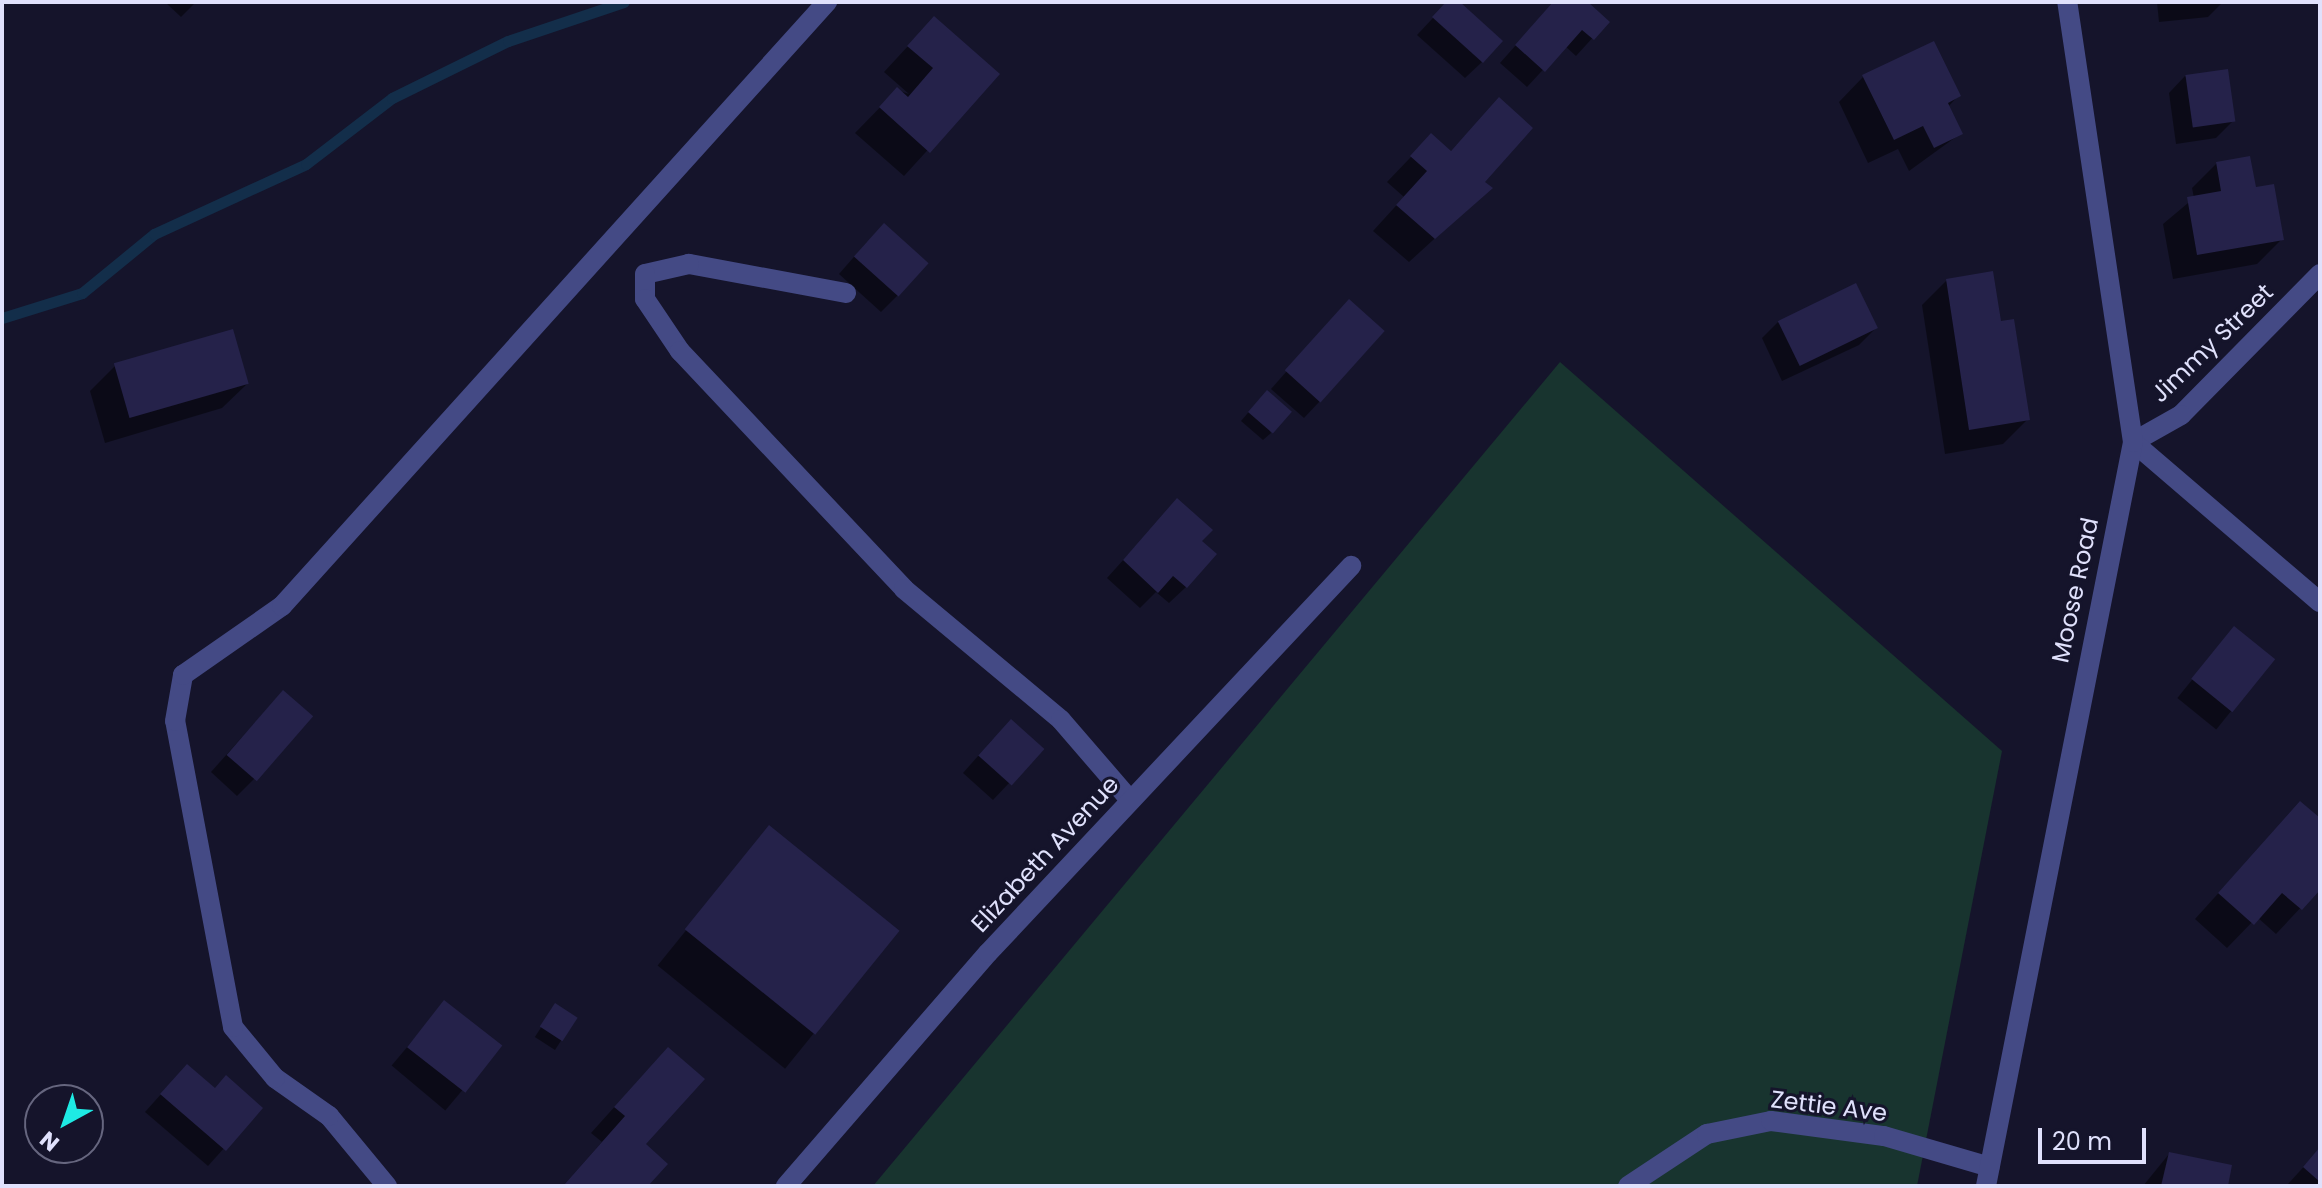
<!DOCTYPE html>
<style>
body{margin:0}
#map{position:relative;width:2322px;height:1188px;overflow:hidden;background:#15142b;font-family:Poppins,sans-serif}
div>[style]{position:absolute}
[style*='--x']{left:calc(var(--x)*1px);top:calc(var(--y)*1px);width:calc(var(--w)*1px);rotate:calc(var(--a)*1deg)}
.green>*{inset:0;background:#18342f}
.shadow>*{inset:0;background:#0007;transform-origin:0 0}
.stream>*{height:11px;margin:-5.5px;padding:0 5.5px;transform-origin:5.5px;border-radius:5.5px;background:#132e4a}
.building>*{inset:0;background:#25224a;transform-origin:0 0}
.minor>*{height:20px;margin:-10px;padding:0 10px;transform-origin:10px;border-radius:10px;background:#444a85}
span{translate:-50% -50%;white-space:nowrap;text-align:center;line-height:1.15;-webkit-text-stroke:6px #15142b;paint-order:stroke}
.street-label{font-size:24px;color:#e0e1fc}
.frame{position:absolute;inset:0;border:4px solid #e0e1fc;pointer-events:none}
.north{position:absolute;left:24px;top:1084px;width:80px;height:80px;box-sizing:border-box;background:#15142b;border:2px solid #66667f;border-radius:50%;rotate:220deg;font-size:22px;font-weight:700;line-height:32px;text-align:center;color:#e0e1fc}
.north::after{content:'';display:block;margin:auto;width:28px;height:36px;background:#1eeae4;clip-path:polygon(50% 0,100% 100%,50% 72%,0 100%)}
.scale{position:absolute;left:2038px;top:1128px;width:108px;height:36px;box-sizing:border-box;border:4px solid #e0e1fc;border-top:0;padding-left:10px;font-size:24px;line-height:28px;white-space:nowrap;color:#e0e1fc;-webkit-text-stroke:6px #15142b;paint-order:stroke}
</style>
<div id="map">
<div class="green">
<i style="clip-path:polygon(1560px 362px,2002px 751px,1917px 1186px,873px 1186px)"></i>
</div>
<div class="shadow">
<i style="clip-path:polygon(165px 2px,196px 2px,181px 17px)"></i>
<i style="clip-path:polygon(1448px 2px,1457px 2px,1482px 62px,1465px 78px,1417px 35px)"></i>
<i style="clip-path:polygon(1554px 2px,1585px 2px,1607px 22px,1576px 56px,1565px 46px,1527px 87px,1500px 63px)"></i>
<i style="clip-path:polygon(2157px 2px,2223px 2px,2208px 17px,2159px 22px)"></i>
<i style="clip-path:polygon(934px 18px,997px 74px,904px 176px,855px 133px,897px 90px,909px 94px,884px 72px)"></i>
<i style="clip-path:polygon(2185px 76px,2233px 121px,2216px 138px,2176px 144px,2169px 93px)"></i>
<i style="clip-path:polygon(1863px 77px,1958px 96px,1948px 107px,1960px 134px,1909px 171px,1898px 149px,1868px 163px,1839px 102px)"></i>
<i style="clip-path:polygon(1499px 100px,1482px 182px,1490px 188px,1409px 262px,1373px 231px,1404px 197px,1387px 182px,1431px 136px,1450px 152px)"></i>
<i style="clip-path:polygon(2217px 163px,2254px 190px,2282px 239px,2257px 264px,2173px 279px,2163px 224px,2194px 198px,2192px 188px)"></i>
<i style="clip-path:polygon(867px 242px,898px 295px,881px 312px,839px 274px)"></i>
<i style="clip-path:polygon(1946px 281px,1999px 324px,2028px 419px,2003px 444px,1945px 454px,1922px 305px)"></i>
<i style="clip-path:polygon(1333px 319px,1320px 401px,1304px 418px,1271px 389px)"></i>
<i style="clip-path:polygon(1778px 322px,1876px 328px,1859px 345px,1782px 381px,1762px 338px)"></i>
<i style="clip-path:polygon(115px 366px,247px 384px,222px 408px,105px 443px,90px 391px)"></i>
<i style="clip-path:polygon(1259px 400px,1271px 433px,1263px 440px,1241px 421px)"></i>
<i style="clip-path:polygon(1161px 518px,1199px 541px,1186px 587px,1169px 603px,1156px 592px,1140px 608px,1107px 578px)"></i>
<i style="left:2234px;top:628px;width:50px;height:90px;rotate:39deg"></i>
<i style="clip-path:polygon(267px 709px,254px 779px,237px 796px,211px 772px)"></i>
<i style="clip-path:polygon(994px 738px,1041px 749px,993px 800px,963px 773px)"></i>
<i style="clip-path:polygon(2300px 803px,2320px 821px,2320px 887px,2276px 934px,2257px 917px,2227px 948px,2195px 919px)"></i>
<i style="left:769px;top:828px;width:164px;height:177px;rotate:39deg"></i>
<i style="left:445px;top:1002px;width:70px;height:83px;rotate:40deg"></i>
<i style="left:555px;top:1006px;width:24px;height:37px;rotate:33deg"></i>
<i style="clip-path:polygon(644px 1074px,645px 1186px,563px 1186px,602px 1142px,591px 1133px)"></i>
<i style="clip-path:polygon(171px 1083px,214px 1090px,260px 1108px,208px 1166px,145px 1112px)"></i>
<i style="clip-path:polygon(2320px 1149px,2320px 1186px,2289px 1186px,2288px 1184px)"></i>
<i style="clip-path:polygon(2169px 1154px,2226px 1186px,2143px 1186px)"></i>
</div>
<div class="stream">
<i style="--x:2;--y:318;--w:84;--a:-17.4"></i>
<i style="--x:82;--y:293;--w:93;--a:-39.3"></i>
<i style="--x:154;--y:234;--w:167;--a:-24.7"></i>
<i style="--x:306;--y:164;--w:108;--a:-37.5"></i>
<i style="--x:392;--y:98;--w:129;--a:-26.2"></i>
<i style="--x:508;--y:41;--w:122;--a:-18.6"></i>
</div>
<div class="building">
<i style="clip-path:polygon(1446px 2px,1460px 2px,1503px 41px,1483px 63px,1432px 17px)"></i>
<i style="clip-path:polygon(1553px 2px,1588px 2px,1610px 22px,1594px 40px,1582px 30px,1545px 72px,1515px 45px)"></i>
<i style="clip-path:polygon(934px 16px,1000px 74px,930px 153px,879px 107px,897px 87px,908px 97px,933px 68px,907px 46px)"></i>
<i style="clip-path:polygon(1934px 41px,1961px 96px,1948px 103px,1963px 134px,1934px 148px,1923px 126px,1894px 140px,1862px 75px)"></i>
<i style="left:2228px;top:69px;width:53px;height:43px;rotate:82deg"></i>
<i style="clip-path:polygon(1499px 97px,1533px 128px,1485px 182px,1493px 188px,1435px 239px,1396px 205px,1427px 171px,1410px 156px,1431px 133px,1451px 151px)"></i>
<i style="clip-path:polygon(2250px 156px,2256px 187px,2274px 184px,2284px 240px,2197px 255px,2187px 197px,2221px 191px,2216px 162px)"></i>
<i style="left:884px;top:223px;width:60px;height:45px;rotate:42deg"></i>
<i style="clip-path:polygon(1993px 271px,2001px 321px,2014px 319px,2030px 420px,1969px 430px,1946px 279px)"></i>
<i style="left:1856px;top:283px;width:50px;height:87px;rotate:64deg"></i>
<i style="left:1349px;top:299px;width:48px;height:96px;rotate:42deg"></i>
<i style="left:233px;top:329px;width:57px;height:124px;rotate:74deg"></i>
<i style="left:1267px;top:390px;width:33px;height:29px;rotate:41deg"></i>
<i style="clip-path:polygon(1177px 498px,1213px 530px,1202px 541px,1217px 554px,1187px 588px,1173px 576px,1158px 593px,1123px 560px)"></i>
<i style="left:2234px;top:626px;width:53px;height:68px;rotate:39deg"></i>
<i style="left:283px;top:690px;width:40px;height:86px;rotate:41deg"></i>
<i style="left:1011px;top:719px;width:45px;height:49px;rotate:42deg"></i>
<i style="clip-path:polygon(2300px 801px,2320px 818px,2320px 890px,2302px 910px,2282px 893px,2254px 925px,2218px 893px)"></i>
<i style="left:769px;top:825px;width:168px;height:134px;rotate:39deg"></i>
<i style="left:444px;top:1000px;width:74px;height:60px;rotate:38deg"></i>
<i style="left:555px;top:1003px;width:27px;height:28px;rotate:33deg"></i>
<i style="clip-path:polygon(668px 1047px,705px 1079px,646px 1144px,668px 1164px,648px 1186px,563px 1186px,625px 1116px,614px 1107px)"></i>
<i style="clip-path:polygon(187px 1064px,215px 1088px,226px 1075px,263px 1108px,226px 1151px,160px 1094px)"></i>
<i style="clip-path:polygon(2320px 1147px,2320px 1182px,2303px 1167px)"></i>
<i style="clip-path:polygon(2169px 1152px,2232px 1165px,2228px 1186px,2161px 1186px)"></i>
</div>
<div class="minor">
<i style="--x:2320;--y:274;--w:198;--a:134.6"></i>
<i style="--x:2181;--y:415;--w:55;--a:150.6"></i>
<i style="--x:2133;--y:442;--w:246;--a:40.6"></i>
<i style="--x:846;--y:293;--w:160;--a:-169.5"></i>
<i style="--x:689;--y:264;--w:45;--a:167.2"></i>
<i style="--x:645;--y:274;--w:25;--a:90"></i>
<i style="--x:645;--y:299;--w:63;--a:56.1"></i>
<i style="--x:680;--y:351;--w:327;--a:46.7"></i>
<i style="--x:904;--y:589;--w:204;--a:39.8"></i>
<i style="--x:1061;--y:720;--w:106;--a:49.2"></i>
<i style="--x:387;--y:1186;--w:91;--a:-129.6"></i>
<i style="--x:329;--y:1116;--w:66;--a:-144.9"></i>
<i style="--x:275;--y:1078;--w:66;--a:-129.5"></i>
<i style="--x:233;--y:1027;--w:311;--a:-100.7"></i>
<i style="--x:175;--y:721;--w:47;--a:-80.1"></i>
<i style="--x:183;--y:675;--w:121;--a:-34.9"></i>
<i style="--x:282;--y:606;--w:814;--a:-47.94"></i>
<i style="--x:786;--y:1186;--w:308;--a:-49.1"></i>
<i style="--x:988;--y:953;--w:531;--a:-46.83"></i>
<i style="--x:1628;--y:1186;--w:95;--a:-33.4"></i>
<i style="--x:1707;--y:1134;--w:65;--a:-11.5"></i>
<i style="--x:1771;--y:1121;--w:114;--a:7.6"></i>
<i style="--x:1884;--y:1136;--w:110;--a:16.3"></i>
<i style="--x:1986;--y:1186;--w:758;--a:-78.82"></i>
<i style="--x:2133;--y:442;--w:445;--a:-98.5"></i>
</div>
<div class="street-label">
<span style="left:2212px;top:343px;rotate:-44deg">Jimmy Street</span>
<span style="left:2075px;top:590px;rotate:-78deg">Moose Road</span>
<span style="left:1045px;top:854px;rotate:-47deg">Elizabeth Avenue</span>
<span style="left:1829px;top:1106px;rotate:7deg">Zettie Ave</span>
</div>
<div class="frame"></div>
<div class="north">N</div>
<div class="scale">20 m</div>
</div>
